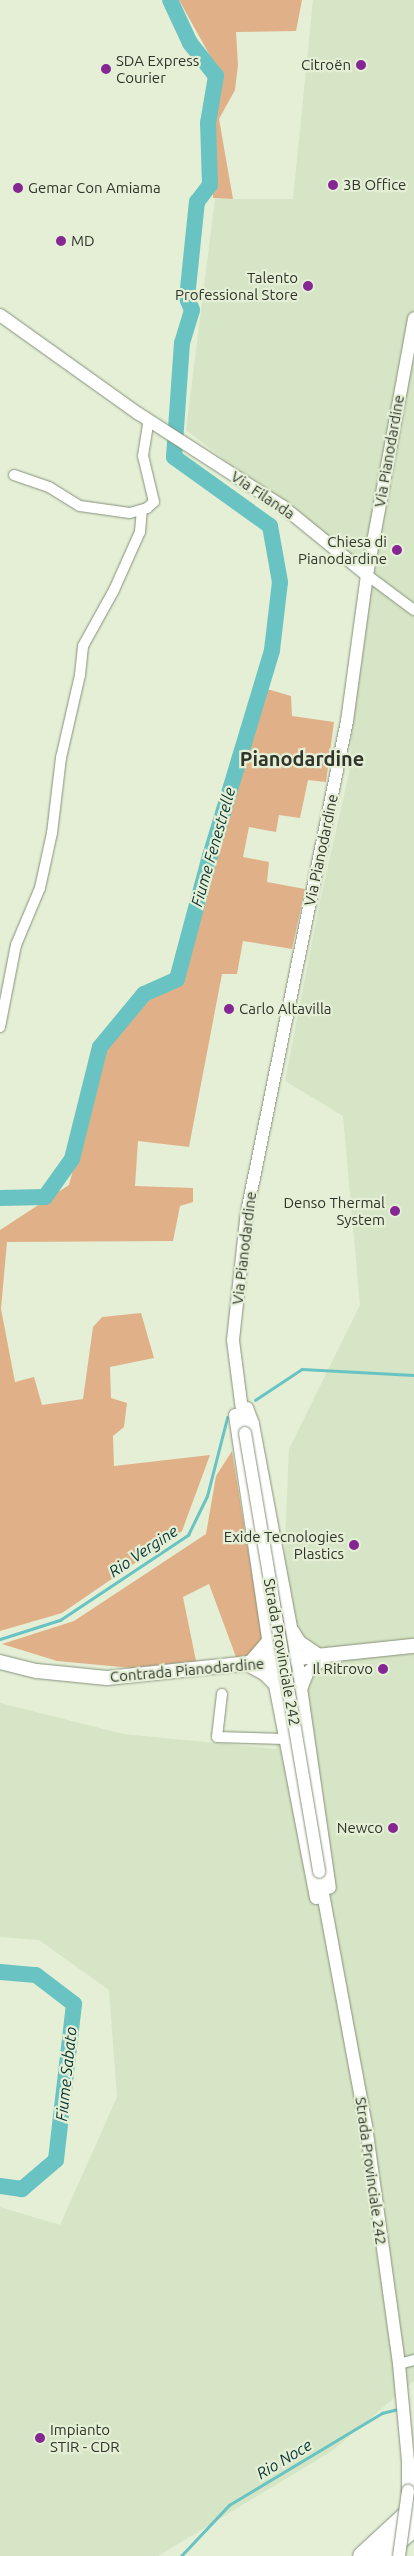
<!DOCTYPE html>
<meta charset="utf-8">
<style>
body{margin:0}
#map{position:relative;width:414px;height:2556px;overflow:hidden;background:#e4efd6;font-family:Ubuntu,sans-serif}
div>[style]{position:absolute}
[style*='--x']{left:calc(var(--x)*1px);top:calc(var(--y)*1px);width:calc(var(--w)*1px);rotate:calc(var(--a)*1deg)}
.built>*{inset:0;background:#d6e5c5}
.green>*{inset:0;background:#e0b188}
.stream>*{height:2.5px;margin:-1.25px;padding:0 1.25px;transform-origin:1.25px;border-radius:1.25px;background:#68c3c2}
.river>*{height:16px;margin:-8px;padding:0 8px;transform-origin:8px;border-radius:8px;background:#68c3c2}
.roads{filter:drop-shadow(0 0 1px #87917a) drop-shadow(0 0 1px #87917a)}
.minor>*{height:10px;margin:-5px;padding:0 5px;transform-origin:5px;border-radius:5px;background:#fff}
.tertiary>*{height:12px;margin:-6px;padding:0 6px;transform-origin:6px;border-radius:6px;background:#fff}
.secondary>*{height:14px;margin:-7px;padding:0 7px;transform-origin:7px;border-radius:7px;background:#fff}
.motorway>*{height:18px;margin:-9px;padding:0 9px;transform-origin:9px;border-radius:9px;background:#fff}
.bridges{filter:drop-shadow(0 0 1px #87917a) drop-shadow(0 0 1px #87917a)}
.tertiary-bridge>*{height:12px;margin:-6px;padding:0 6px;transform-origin:6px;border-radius:6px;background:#fff}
.dots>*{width:14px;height:14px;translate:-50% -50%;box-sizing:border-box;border:2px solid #e4efd6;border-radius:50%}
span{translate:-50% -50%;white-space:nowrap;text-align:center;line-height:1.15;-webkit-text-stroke:4.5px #e4efd6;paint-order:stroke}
.poi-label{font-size:15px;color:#30342b}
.left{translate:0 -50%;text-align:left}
.right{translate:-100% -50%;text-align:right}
.street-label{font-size:15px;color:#30342b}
.water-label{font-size:16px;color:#073534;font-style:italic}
.district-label{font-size:20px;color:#30342b;font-weight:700}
</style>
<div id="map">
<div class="built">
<i style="clip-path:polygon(313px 0,414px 0,414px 2381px,332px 2451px,158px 2556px,0 2556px,0 2207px,60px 2225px,117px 2097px,109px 1990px,39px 1940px,0 1937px,0 1703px,123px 1734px,276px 1749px,289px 1449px,360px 1305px,343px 1116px,285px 1081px,320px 901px,349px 773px,363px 568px,186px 430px,215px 199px,293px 199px)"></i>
</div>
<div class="green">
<i style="clip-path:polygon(179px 0,302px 0,296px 31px,236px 32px,238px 65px,235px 90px,219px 119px,233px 199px,213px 198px,211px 121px,221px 91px,219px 72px)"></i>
<i style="clip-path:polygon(267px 689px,291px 696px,292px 716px,334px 722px,326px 782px,308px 780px,300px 818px,279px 815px,276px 832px,249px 827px,243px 857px,269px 862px,267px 882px,305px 889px,292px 949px,243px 941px,237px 974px,222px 974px,189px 1147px,138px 1141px,135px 1186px,193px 1188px,193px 1202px,180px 1206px,173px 1241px,7px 1242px,1px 1309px,15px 1382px,34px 1377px,42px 1405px,83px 1399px,93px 1327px,102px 1317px,141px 1313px,154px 1358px,110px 1367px,111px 1398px,127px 1403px,124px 1427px,113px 1436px,114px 1466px,210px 1455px,182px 1531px,62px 1613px,0 1631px,0 1230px,69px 1185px,104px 1050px,142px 1002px,180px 983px)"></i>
<i style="clip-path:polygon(232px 1451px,262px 1637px,252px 1655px,236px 1657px,209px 1584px,183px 1597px,196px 1661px,132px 1668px,57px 1661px,2px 1644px,74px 1621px,206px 1534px,216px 1476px)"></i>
</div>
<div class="stream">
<i style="--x:255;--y:1400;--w:56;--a:-33.4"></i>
<i style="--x:302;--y:1369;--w:112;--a:3.1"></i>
<i style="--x:0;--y:1639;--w:63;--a:-17.6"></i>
<i style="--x:60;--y:1620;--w:154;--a:-33.6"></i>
<i style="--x:188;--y:1535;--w:43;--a:-64"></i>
<i style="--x:207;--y:1496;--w:81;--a:-75.6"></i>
<i style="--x:181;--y:2556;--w:70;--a:-46.7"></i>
<i style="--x:229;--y:2505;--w:179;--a:-31"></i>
<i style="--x:382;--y:2413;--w:16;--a:-14"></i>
</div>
<div class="river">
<i style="--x:0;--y:1198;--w:45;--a:-1.3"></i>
<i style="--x:45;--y:1197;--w:47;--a:-54.6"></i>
<i style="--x:72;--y:1159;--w:115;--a:-76"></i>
<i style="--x:100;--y:1047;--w:69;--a:-50.3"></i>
<i style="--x:144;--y:994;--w:36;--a:-24"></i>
<i style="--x:177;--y:979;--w:127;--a:-75"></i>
<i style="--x:210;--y:856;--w:215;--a:-73.2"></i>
<i style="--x:272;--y:650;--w:68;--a:-83.3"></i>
<i style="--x:280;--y:582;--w:57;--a:-100.1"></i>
<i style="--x:270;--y:526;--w:118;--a:-144.3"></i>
<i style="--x:174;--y:457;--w:114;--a:-86"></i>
<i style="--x:182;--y:343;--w:34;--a:-73"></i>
<i style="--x:192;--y:310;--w:13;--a:-113"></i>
<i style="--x:187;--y:298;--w:97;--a:-84.1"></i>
<i style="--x:197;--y:202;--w:21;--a:-53"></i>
<i style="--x:210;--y:185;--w:62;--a:-91.8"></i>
<i style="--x:208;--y:123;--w:48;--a:-80.3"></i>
<i style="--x:216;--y:76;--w:42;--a:-128.2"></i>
<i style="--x:190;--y:43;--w:47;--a:-114.9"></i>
<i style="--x:0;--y:1972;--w:36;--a:5"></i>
<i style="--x:36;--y:1975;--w:48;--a:37.3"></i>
<i style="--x:74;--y:2004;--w:157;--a:96.6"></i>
<i style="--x:56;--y:2160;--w:45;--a:139.5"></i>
<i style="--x:22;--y:2189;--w:22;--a:-172"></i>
</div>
<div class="roads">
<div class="minor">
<i style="--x:14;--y:475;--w:37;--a:19"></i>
<i style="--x:49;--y:487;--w:36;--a:32"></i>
<i style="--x:80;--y:506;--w:50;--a:8"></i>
<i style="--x:130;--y:513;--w:18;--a:-16"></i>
<i style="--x:147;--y:508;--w:9;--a:-41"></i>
<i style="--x:154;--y:502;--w:47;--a:-103.4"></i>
<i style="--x:143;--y:456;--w:36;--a:-81"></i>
<i style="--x:367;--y:575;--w:59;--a:36.7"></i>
<i style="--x:0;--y:1027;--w:84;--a:-79"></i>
<i style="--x:16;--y:945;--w:62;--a:-67.2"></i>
<i style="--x:40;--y:888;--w:56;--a:-77.7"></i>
<i style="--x:52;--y:833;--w:76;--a:-83.2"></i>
<i style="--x:61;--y:758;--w:85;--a:-77.1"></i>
<i style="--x:80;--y:675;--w:29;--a:-84"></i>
<i style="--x:83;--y:646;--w:64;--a:-61"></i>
<i style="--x:114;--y:590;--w:64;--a:-65.9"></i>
<i style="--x:140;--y:532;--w:22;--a:-85"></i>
<i style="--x:222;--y:1694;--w:43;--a:96.6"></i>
<i style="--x:217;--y:1737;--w:67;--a:1.7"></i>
<i style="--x:399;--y:2364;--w:16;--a:-15"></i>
</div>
<div class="tertiary">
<i style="--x:0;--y:315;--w:171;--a:35.5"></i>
<i style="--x:139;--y:414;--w:170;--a:32.8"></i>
<i style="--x:282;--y:506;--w:109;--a:39.1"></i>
<i style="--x:247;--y:1408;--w:17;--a:69"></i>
<i style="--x:253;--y:1424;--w:240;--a:79.4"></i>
<i style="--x:297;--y:1660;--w:230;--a:81.8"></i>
<i style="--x:235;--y:1415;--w:273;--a:81.6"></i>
<i style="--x:275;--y:1685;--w:217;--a:79.1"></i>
<i style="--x:245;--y:1433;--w:94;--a:-97.4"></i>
<i style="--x:233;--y:1340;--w:129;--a:-83.8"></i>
<i style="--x:247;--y:1212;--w:501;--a:-78.49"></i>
<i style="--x:347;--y:721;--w:147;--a:-82.2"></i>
<i style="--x:367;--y:575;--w:261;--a:-79.6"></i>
<i style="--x:293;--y:1631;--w:13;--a:58"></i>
<i style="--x:300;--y:1642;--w:25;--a:34"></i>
<i style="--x:268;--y:1641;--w:32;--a:131"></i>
<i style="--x:247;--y:1665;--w:19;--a:28"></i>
<i style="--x:264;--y:1674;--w:16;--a:45"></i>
<i style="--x:301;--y:1689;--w:18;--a:-68"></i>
<i style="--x:308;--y:1672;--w:28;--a:-41"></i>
<i style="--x:319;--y:1872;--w:258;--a:79.5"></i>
<i style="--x:366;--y:2126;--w:240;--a:82.1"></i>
<i style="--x:399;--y:2364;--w:97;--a:84.7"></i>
<i style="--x:408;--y:2461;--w:30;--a:90"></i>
</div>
<div class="secondary">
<i style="--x:0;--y:1662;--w:38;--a:14"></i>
<i style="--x:37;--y:1671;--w:70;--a:5.7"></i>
<i style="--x:107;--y:1678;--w:309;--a:-6"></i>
</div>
<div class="motorway">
<i style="--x:362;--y:2556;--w:71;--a:-42.7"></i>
<i style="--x:382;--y:2556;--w:43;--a:-42.2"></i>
</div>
</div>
<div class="bridges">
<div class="tertiary-bridge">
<i style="--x:245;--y:1433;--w:445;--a:80.4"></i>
<i style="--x:399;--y:2556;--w:66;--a:-82.1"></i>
</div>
</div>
<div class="dots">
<i style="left:361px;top:65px;background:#842792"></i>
<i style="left:106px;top:69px;background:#842792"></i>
<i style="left:333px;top:185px;background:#842792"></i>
<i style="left:18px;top:188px;background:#842792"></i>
<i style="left:61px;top:241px;background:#842792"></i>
<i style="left:308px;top:286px;background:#842792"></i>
<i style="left:397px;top:550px;background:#842792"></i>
<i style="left:229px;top:1009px;background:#842792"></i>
<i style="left:395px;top:1211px;background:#842792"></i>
<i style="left:354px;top:1545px;background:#842792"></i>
<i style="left:383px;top:1669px;background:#842792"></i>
<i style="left:393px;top:1828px;background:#842792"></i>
<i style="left:40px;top:2438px;background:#842792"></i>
</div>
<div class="poi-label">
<span class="left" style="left:116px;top:69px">SDA Express<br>Courier</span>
<span class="right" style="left:351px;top:65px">Citroën</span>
<span class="left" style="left:343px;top:185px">3B Office</span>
<span class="left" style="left:28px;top:188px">Gemar Con Amiama</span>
<span class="left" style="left:71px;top:241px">MD</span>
<span class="right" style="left:298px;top:286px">Talento<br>Professional Store</span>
<span class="right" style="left:387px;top:550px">Chiesa di<br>Pianodardine</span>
<span class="left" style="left:239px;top:1009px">Carlo Altavilla</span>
<span class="right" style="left:385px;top:1211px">Denso Thermal<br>System</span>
<span class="right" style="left:344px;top:1545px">Exide Tecnologies<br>Plastics</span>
<span class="right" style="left:373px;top:1669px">Il Ritrovo</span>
<span class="right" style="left:383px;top:1828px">Newco</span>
<span class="left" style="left:50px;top:2438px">Impianto<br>STIR - CDR</span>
</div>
<div class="street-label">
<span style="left:389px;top:451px;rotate:-80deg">Via Pianodardine</span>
<span style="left:263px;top:495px;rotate:34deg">Via Filanda</span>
<span style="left:321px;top:850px;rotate:-78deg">Via Pianodardine</span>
<span style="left:244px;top:1248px;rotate:-83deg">Via Pianodardine</span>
<span style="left:282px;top:1652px;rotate:80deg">Strada Provinciale 242</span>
<span style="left:187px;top:1670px;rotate:-5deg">Contrada Pianodardine</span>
<span style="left:371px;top:2171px;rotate:82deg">Strada Provinciale 242</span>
</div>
<div class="water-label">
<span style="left:213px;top:847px;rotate:-74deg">Fiume Fenestrelle</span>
<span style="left:143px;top:1551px;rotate:-34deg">Rio Vergine</span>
<span style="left:66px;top:2074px;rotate:-84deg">Fiume Sabato</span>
<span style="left:284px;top:2459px;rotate:-31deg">Rio Noce</span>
</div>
<div class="district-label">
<span style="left:302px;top:758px">Pianodardine</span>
</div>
</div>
